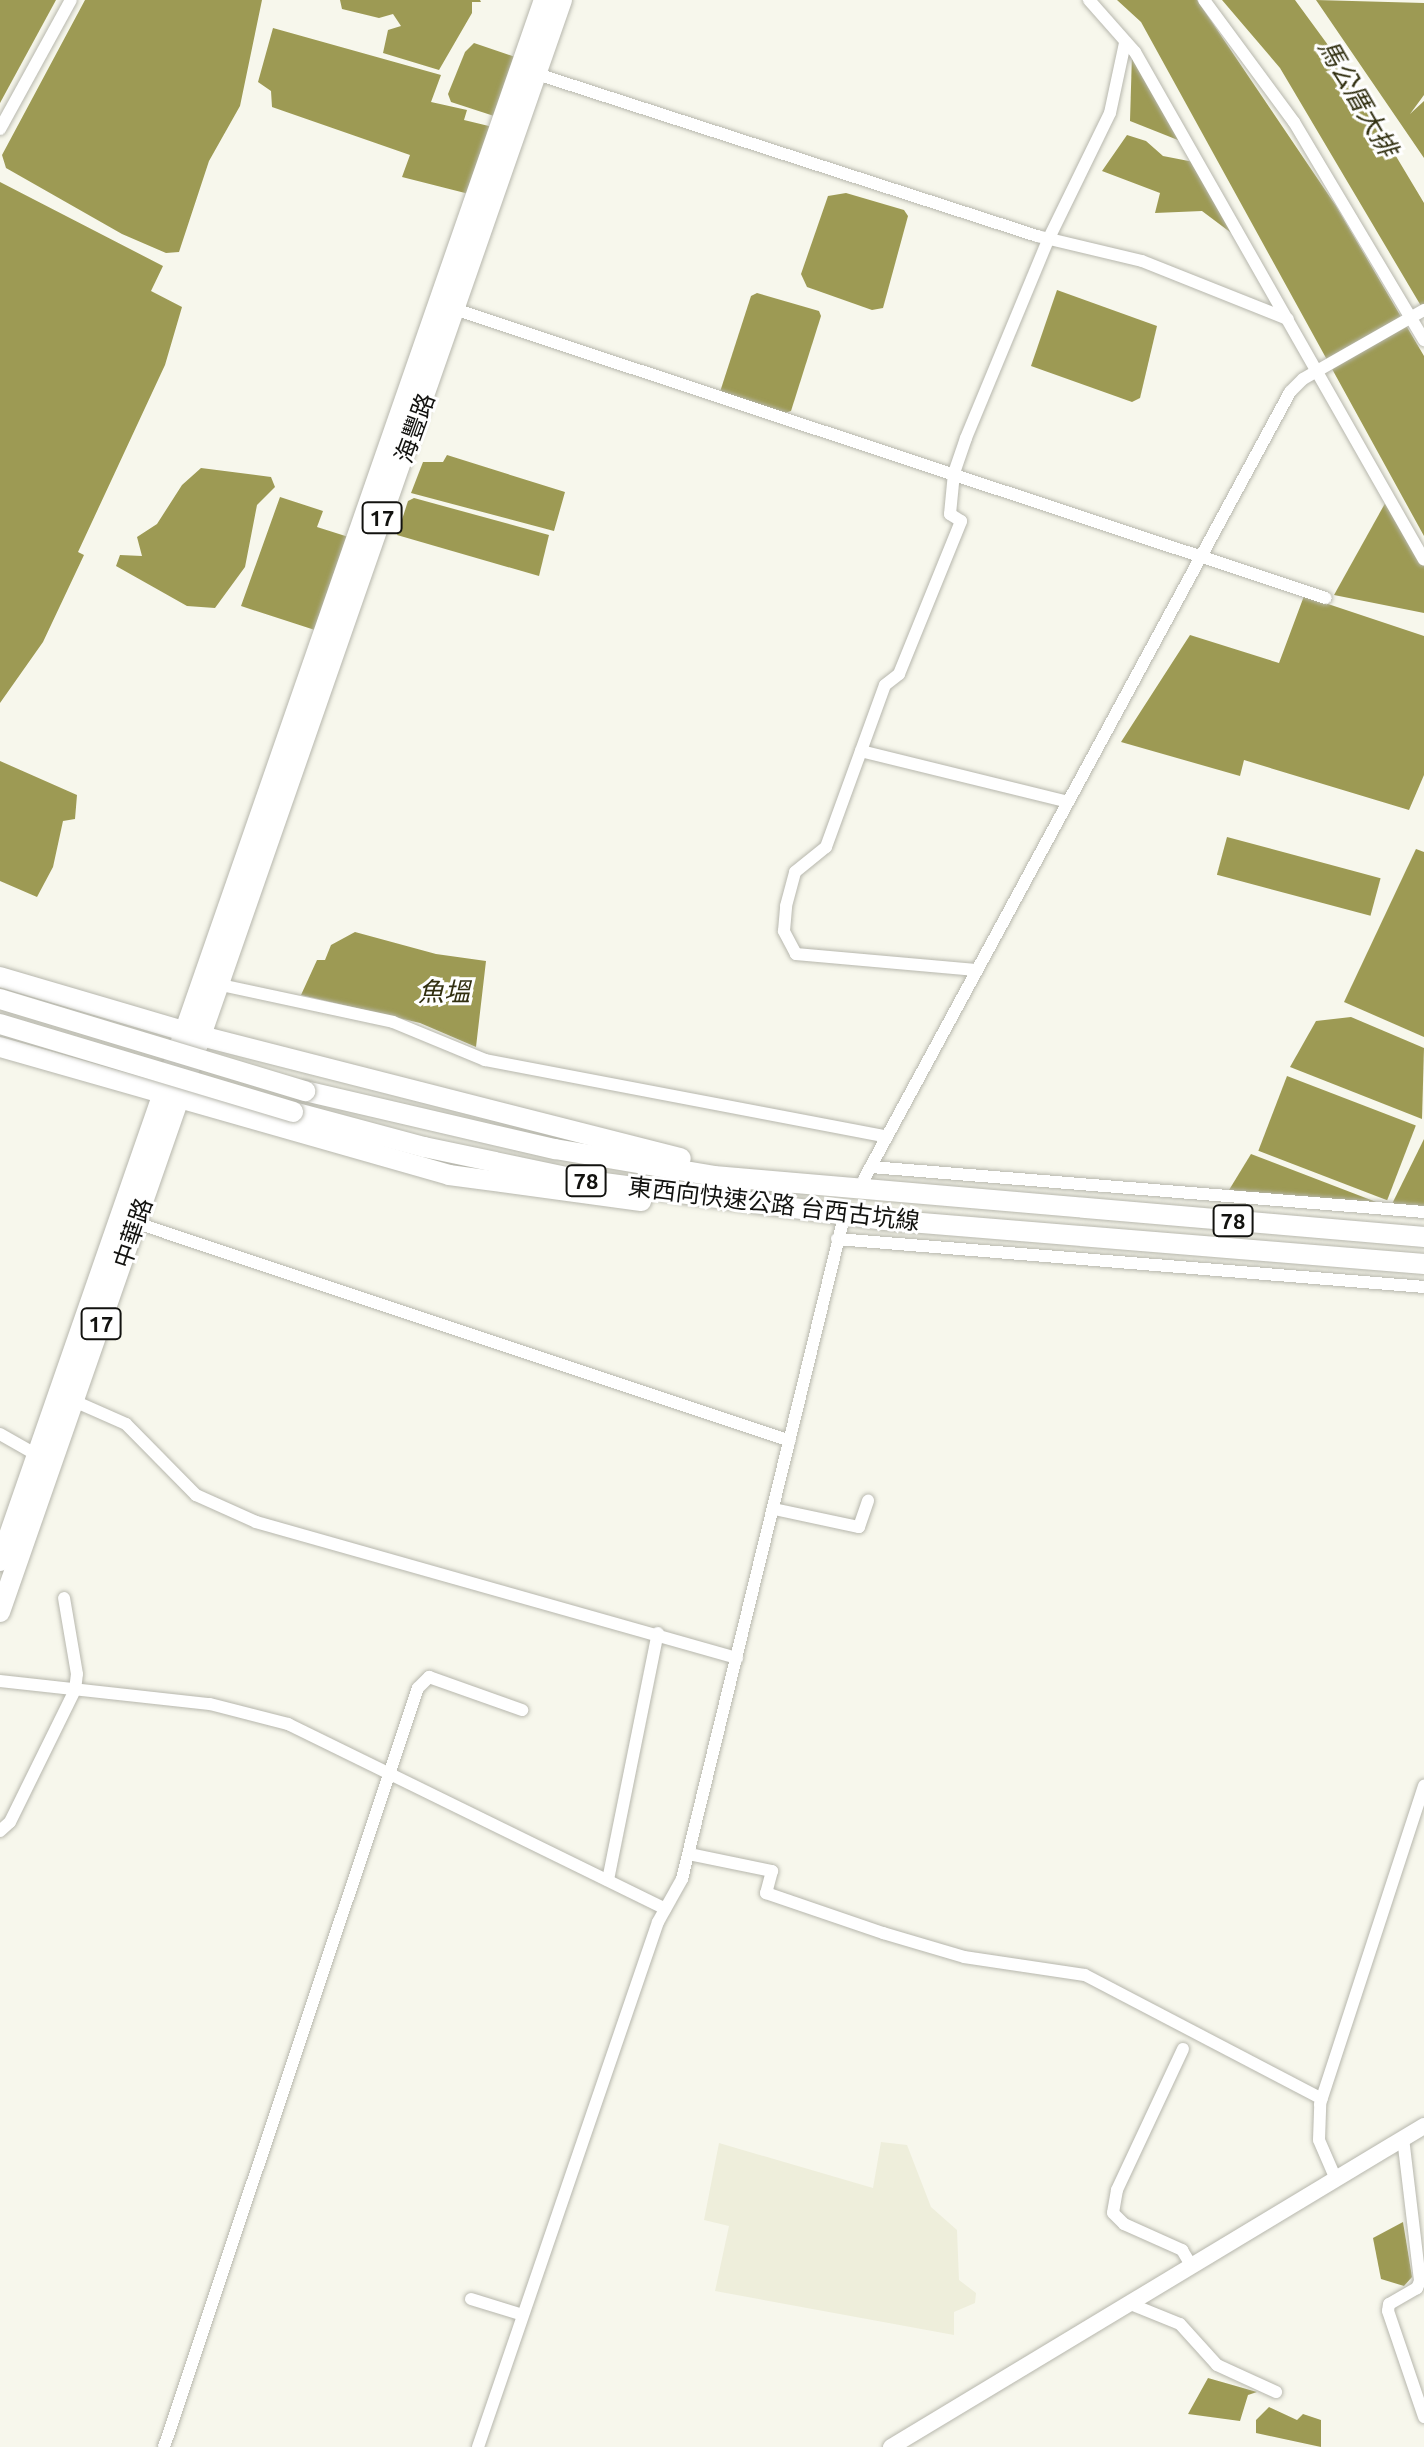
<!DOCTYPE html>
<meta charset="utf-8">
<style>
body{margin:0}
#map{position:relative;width:1424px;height:2447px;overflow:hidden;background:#f7f7ec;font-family:Ubuntu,"Noto Sans TC",sans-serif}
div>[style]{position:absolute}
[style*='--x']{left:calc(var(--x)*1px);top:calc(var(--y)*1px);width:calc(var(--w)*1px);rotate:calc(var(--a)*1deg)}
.built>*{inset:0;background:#eeeedb}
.water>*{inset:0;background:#9d9a54;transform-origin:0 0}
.roads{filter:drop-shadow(0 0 2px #b7b7ad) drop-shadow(0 0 2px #b7b7ad)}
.minor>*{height:12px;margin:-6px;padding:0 6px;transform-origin:6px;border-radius:6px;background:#fff}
.tertiary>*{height:16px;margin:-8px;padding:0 8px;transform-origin:8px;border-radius:8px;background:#fff}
.primary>*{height:20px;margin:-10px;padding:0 10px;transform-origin:10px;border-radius:10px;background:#fff}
.trunk>*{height:20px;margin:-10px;padding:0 10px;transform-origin:10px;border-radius:10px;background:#fff}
.bridges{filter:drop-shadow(0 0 2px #b7b7ad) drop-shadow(0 0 2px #b7b7ad)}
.trunk-bridge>*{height:20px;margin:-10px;padding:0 10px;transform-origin:10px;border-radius:10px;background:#fff}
span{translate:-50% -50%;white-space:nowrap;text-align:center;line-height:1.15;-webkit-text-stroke:6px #fff;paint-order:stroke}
.shield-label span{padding:2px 6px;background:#fff;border:2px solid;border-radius:6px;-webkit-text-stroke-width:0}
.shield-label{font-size:22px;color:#12120f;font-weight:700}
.street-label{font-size:24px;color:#12120f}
.water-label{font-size:26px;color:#312f10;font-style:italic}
</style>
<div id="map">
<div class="built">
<i style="clip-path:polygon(881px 2142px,907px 2145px,931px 2207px,957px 2230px,959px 2280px,976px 2293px,975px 2303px,954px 2312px,954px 2335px,715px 2291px,729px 2226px,704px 2220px,719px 2143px,873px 2188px)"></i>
</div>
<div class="water">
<i style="clip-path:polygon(0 0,56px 0,0 103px)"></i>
<i style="clip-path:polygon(85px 0,262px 0,240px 106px,209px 161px,179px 252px,166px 253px,122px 234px,6px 168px,2px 155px)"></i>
<i style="clip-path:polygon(340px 0,480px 0,481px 2px,472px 2px,472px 13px,439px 70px,383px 53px,388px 30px,401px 26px,393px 14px,379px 18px,342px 9px)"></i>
<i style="clip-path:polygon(1117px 0,1197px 0,1336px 206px,1424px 356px,1424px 536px,1141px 22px)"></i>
<i style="clip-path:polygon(1222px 0,1295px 0,1336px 56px,1424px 203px,1424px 311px,1280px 68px)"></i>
<i style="clip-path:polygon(1316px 0,1424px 3px,1424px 95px,1410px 114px,1424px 101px,1424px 158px)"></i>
<i style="clip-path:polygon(273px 28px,441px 75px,431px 102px,467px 110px,464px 120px,497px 128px,473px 195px,402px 177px,410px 155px,272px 107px,271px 91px,258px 82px)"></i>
<i style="clip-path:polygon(474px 43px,524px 60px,494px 116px,451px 102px,448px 94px,465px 52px)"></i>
<i style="clip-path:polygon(1132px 54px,1193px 146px,1130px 121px)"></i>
<i style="clip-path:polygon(1127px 135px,1146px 141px,1163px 156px,1199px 163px,1246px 244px,1202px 211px,1155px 213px,1160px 193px,1102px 171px)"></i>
<i style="clip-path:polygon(0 182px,163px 266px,151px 291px,182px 307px,165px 365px,78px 552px,84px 555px,43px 642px,0 703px)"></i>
<i style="clip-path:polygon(846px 193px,904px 210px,908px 216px,883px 308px,872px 310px,807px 287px,801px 274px,828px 196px)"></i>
<i style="clip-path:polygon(1057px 290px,1157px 326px,1140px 398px,1132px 402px,1031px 366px)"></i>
<i style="clip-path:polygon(757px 293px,819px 311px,821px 316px,791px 411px,776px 416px,719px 395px,751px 296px)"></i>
<i style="clip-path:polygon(447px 455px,565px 492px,554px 531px,411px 493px,423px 462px,443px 462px)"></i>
<i style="clip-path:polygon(201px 468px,271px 477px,275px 487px,257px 505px,245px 567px,215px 608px,187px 606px,116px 566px,120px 555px,142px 556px,137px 537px,157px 524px,182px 485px)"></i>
<i style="clip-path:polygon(280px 497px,323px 511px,317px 527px,358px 540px,321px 632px,241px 606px)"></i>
<i style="clip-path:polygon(414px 498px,549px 535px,539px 576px,397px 535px,408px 501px)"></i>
<i style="clip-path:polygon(1388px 498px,1424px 560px,1424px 613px,1334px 595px)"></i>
<i style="clip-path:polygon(1304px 596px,1424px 636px,1424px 775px,1409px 810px,1244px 760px,1240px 776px,1121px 742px,1190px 635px,1279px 663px)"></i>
<i style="clip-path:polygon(0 761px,77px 795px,75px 819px,63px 821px,53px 867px,37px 897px,0 881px)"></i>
<i style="left:1227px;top:837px;width:159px;height:39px;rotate:15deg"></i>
<i style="clip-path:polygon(1416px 849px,1424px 852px,1424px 1037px,1344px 1002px)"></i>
<i style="clip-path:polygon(355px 932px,436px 954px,486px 961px,476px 1047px,420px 1023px,301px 995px,317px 960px,325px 960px,331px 945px)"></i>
<i style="clip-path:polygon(1351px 1017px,1424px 1048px,1422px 1119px,1290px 1067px,1316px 1021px)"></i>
<i style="left:1287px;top:1076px;width:138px;height:80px;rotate:21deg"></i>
<i style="clip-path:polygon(1424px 1139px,1424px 1209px,1391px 1206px)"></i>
<i style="clip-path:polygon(1251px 1154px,1384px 1205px,1229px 1190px)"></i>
<i style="clip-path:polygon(1403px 2222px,1412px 2277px,1404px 2286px,1381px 2279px,1373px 2238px)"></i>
<i style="clip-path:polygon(1208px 2378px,1257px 2392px,1248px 2395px,1240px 2421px,1188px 2414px)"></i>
<i style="clip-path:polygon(1269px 2407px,1297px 2420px,1303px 2414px,1321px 2420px,1321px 2447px,1256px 2433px,1256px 2420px)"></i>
</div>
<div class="roads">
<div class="minor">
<i style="--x:1089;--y:0;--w:69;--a:48.5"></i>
<i style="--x:1135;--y:52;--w:584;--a:60.36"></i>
<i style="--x:1204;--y:0;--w:152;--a:53.6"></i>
<i style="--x:1294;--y:122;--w:254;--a:59.2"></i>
<i style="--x:537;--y:74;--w:526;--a:17.95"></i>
<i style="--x:1037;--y:236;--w:108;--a:13.4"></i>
<i style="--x:1142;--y:261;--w:157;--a:21.7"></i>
<i style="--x:0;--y:129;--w:147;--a:-61.2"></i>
<i style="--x:457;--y:310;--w:915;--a:18.34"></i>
<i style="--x:861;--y:751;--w:213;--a:13.8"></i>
<i style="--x:976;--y:970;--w:181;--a:-174.9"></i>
<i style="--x:796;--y:954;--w:26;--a:-118"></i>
<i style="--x:784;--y:931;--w:25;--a:-85"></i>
<i style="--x:786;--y:906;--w:35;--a:-75"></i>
<i style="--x:795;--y:872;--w:40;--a:-39"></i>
<i style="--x:826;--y:847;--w:172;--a:-70"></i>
<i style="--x:885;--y:685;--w:18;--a:-38"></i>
<i style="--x:899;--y:674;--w:165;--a:-67.9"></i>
<i style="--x:961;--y:521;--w:13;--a:-148"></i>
<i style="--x:950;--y:514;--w:41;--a:-84.4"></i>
<i style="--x:954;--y:473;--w:37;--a:-71"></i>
<i style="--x:966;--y:438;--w:217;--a:-67.5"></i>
<i style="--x:1049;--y:238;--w:139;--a:-64"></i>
<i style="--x:1110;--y:113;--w:72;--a:-77.9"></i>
<i style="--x:221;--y:985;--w:176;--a:12.1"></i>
<i style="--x:393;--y:1022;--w:100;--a:22.4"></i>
<i style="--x:485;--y:1060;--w:409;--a:10.8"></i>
<i style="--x:871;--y:1167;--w:555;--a:4.65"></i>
<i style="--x:864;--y:1179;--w:895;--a:-61.57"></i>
<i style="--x:1290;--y:392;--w:18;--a:-45"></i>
<i style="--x:1303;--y:379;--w:139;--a:-29.7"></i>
<i style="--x:137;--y:1223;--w:688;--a:18.46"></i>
<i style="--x:837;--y:1239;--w:589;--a:4.67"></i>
<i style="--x:74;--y:1401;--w:57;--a:23.9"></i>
<i style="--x:126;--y:1424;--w:100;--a:45.4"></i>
<i style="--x:196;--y:1495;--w:66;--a:24.2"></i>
<i style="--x:256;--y:1522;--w:500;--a:15.8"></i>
<i style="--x:0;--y:1434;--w:43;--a:29.6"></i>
<i style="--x:774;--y:1509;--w:87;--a:12"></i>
<i style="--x:859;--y:1527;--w:28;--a:-71"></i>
<i style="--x:0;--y:1681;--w:211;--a:6.3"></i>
<i style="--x:210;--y:1704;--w:81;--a:14.4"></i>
<i style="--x:288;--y:1724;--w:420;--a:26.1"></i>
<i style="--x:0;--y:1831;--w:13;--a:-42"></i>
<i style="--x:10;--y:1822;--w:147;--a:-63.8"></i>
<i style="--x:75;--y:1690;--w:16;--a:-83"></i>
<i style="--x:77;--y:1674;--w:77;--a:-99.7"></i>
<i style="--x:689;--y:1854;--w:85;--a:11.6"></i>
<i style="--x:772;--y:1871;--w:23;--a:105"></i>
<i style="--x:766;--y:1893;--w:124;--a:18.9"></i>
<i style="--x:883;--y:1933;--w:84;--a:16.5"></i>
<i style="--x:964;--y:1957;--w:122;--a:8.5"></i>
<i style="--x:1085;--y:1975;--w:267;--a:27.6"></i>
<i style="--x:608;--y:1880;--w:252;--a:-78.6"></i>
<i style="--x:1183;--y:2049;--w:156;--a:115.1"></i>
<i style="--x:1117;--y:2190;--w:23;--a:100"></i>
<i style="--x:1113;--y:2213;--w:16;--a:45"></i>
<i style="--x:1124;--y:2224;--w:64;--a:24.1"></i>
<i style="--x:1182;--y:2250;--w:17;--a:59"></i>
<i style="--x:1403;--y:2138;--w:144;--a:83.2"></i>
<i style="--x:1420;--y:2281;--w:8;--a:113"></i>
<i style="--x:1417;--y:2288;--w:32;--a:150"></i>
<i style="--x:1389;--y:2304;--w:7;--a:98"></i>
<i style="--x:1388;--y:2311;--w:112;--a:71.2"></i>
<i style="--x:1335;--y:2177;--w:40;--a:-113.4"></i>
<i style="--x:1319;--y:2140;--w:36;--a:-88"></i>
<i style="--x:1320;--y:2104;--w:335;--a:-71.9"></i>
<i style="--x:471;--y:2299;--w:54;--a:17.1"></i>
<i style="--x:1128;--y:2303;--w:56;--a:22"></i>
<i style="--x:1180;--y:2324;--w:55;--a:47.9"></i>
<i style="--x:1217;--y:2365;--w:65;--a:24.6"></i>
<i style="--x:164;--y:2447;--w:800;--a:-71.5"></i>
<i style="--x:418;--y:1688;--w:16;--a:-45"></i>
<i style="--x:429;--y:1677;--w:99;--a:19.5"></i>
<i style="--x:478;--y:2447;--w:555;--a:-71.08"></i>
<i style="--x:658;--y:1922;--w:49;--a:-60.8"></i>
<i style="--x:682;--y:1879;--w:673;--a:-76.25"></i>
</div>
<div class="tertiary">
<i style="--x:891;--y:2447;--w:622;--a:-31.06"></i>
</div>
<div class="primary">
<i style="--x:0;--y:1561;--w:1653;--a:-70.79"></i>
<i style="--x:0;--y:1612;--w:1707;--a:-70.78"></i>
</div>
<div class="trunk">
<i style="--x:0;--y:977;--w:209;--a:16.4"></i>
<i style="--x:201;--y:1036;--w:495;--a:14.3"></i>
<i style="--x:0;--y:1047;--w:467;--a:15.9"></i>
<i style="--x:449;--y:1175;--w:194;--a:7.7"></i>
<i style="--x:305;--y:1091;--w:257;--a:13.1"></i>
<i style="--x:555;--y:1149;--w:161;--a:9.6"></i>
<i style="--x:714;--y:1176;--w:713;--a:4.91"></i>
<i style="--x:293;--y:1112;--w:136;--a:15"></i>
<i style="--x:424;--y:1147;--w:160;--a:11.9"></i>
<i style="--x:581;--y:1180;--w:307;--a:7.5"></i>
<i style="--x:885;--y:1220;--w:541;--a:4.67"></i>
</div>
</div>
<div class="bridges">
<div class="trunk-bridge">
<i style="--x:0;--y:999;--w:319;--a:16.8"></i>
<i style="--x:0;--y:1024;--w:306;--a:16.7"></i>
</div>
</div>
<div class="shield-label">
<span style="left:382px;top:518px">17</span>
<span style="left:586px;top:1181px">78</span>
<span style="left:1233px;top:1221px">78</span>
<span style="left:101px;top:1324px">17</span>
</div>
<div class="street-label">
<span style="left:415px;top:428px;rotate:-70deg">海豐路</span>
<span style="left:774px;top:1204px;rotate:7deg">東西向快速公路 台西古坑線</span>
<span style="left:133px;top:1233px;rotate:-71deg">中華路</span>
</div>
<div class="water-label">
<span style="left:1358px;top:98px;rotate:60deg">馬公厝大排</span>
<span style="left:444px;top:992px">魚塭</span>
</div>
</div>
